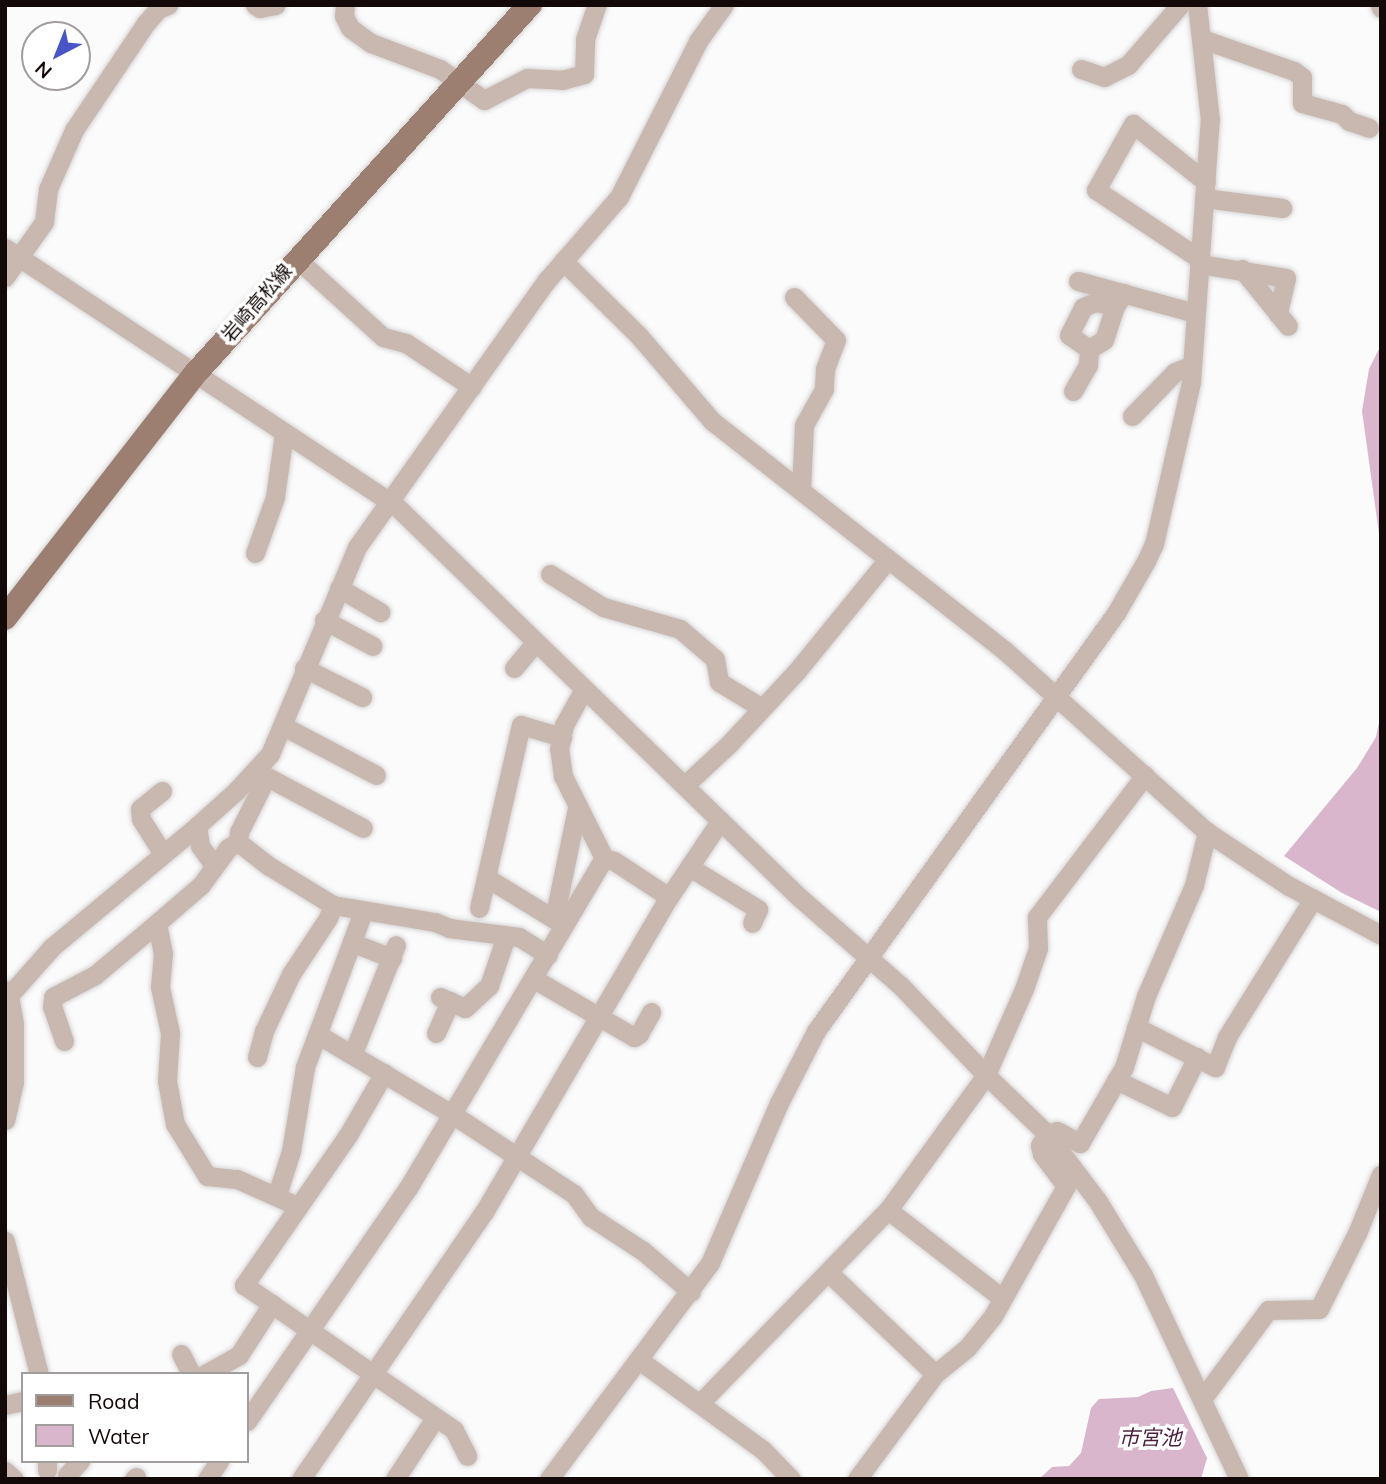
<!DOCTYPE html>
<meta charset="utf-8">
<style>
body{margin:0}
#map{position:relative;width:1386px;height:1484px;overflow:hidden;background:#fbfbfb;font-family:Mulish,"Noto Sans JP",sans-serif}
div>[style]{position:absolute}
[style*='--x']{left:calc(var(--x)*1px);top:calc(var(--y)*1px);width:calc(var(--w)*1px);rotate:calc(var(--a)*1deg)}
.water>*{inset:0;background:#dab6cd}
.roads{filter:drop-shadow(0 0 2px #d6d4d4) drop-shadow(0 0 2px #d6d4d4)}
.minor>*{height:19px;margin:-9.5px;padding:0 9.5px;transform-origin:9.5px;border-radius:9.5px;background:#c9b8b0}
.major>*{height:24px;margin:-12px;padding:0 12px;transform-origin:12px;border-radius:12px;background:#9d7f71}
span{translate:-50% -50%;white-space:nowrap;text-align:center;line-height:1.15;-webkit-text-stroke:7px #fff;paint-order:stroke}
.street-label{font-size:19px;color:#130908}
.water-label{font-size:21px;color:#4b1e3d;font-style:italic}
.frame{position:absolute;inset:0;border:7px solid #130908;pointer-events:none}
.legend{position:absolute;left:21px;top:1372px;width:228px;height:91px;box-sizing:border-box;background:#fff;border:2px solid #a19d9c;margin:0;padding:9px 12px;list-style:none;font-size:21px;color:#130908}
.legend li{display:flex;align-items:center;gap:14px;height:35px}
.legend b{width:35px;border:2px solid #a19d9c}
.north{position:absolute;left:21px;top:21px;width:70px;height:70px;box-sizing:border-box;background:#fff;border:2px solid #a19d9c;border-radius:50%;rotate:222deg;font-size:19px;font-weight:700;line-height:28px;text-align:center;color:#130908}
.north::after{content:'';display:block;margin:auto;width:24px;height:32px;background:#4a54c9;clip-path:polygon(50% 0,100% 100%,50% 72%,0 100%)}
</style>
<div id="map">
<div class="water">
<i style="clip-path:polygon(1381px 345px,1381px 548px,1362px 411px,1369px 369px)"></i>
<i style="clip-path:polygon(1381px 713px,1381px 912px,1342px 893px,1284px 856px,1357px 768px,1376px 737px)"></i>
<i style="clip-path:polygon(1173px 1388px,1207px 1458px,1201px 1479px,1039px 1479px,1052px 1467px,1069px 1466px,1081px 1453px,1091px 1408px,1099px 1399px,1138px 1397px,1151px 1391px)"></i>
</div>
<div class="roads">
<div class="minor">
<i style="--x:255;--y:5;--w:6;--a:31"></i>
<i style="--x:260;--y:8;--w:16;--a:-11"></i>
<i style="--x:345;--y:5;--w:11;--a:95"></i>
<i style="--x:344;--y:16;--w:13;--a:63"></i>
<i style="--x:350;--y:28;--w:26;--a:36"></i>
<i style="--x:371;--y:43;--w:74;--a:20.6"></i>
<i style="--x:440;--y:69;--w:54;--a:35.2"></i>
<i style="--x:484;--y:100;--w:48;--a:-27.1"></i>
<i style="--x:527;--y:78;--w:35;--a:3"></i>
<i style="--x:562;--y:80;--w:23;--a:-15"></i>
<i style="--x:584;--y:74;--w:35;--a:-88"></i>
<i style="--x:585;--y:39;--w:36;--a:-71"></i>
<i style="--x:1380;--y:5;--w:3;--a:72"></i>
<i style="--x:1202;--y:39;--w:97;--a:19.2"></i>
<i style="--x:1294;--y:71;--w:10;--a:37"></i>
<i style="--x:1302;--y:77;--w:26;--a:90"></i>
<i style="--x:1302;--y:103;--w:41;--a:15.4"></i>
<i style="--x:1342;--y:114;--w:10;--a:45"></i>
<i style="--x:1349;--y:121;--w:21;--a:19"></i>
<i style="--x:1081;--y:69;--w:24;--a:19"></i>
<i style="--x:1104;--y:77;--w:27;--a:-27"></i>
<i style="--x:1128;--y:65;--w:79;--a:-49.1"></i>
<i style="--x:1204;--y:198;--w:79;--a:7.3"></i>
<i style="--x:5;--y:248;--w:467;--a:33.4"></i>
<i style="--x:395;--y:505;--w:563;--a:44.14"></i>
<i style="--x:799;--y:897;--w:134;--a:41.1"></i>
<i style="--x:900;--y:985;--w:124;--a:46.3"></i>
<i style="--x:986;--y:1075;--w:85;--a:44"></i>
<i style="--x:1047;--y:1134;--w:83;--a:52.9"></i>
<i style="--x:1097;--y:1200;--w:88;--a:58.5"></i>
<i style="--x:1143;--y:1275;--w:225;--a:64.8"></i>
<i style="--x:297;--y:259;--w:116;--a:42.2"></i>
<i style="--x:383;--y:337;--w:24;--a:15"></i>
<i style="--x:406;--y:343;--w:79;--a:33.7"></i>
<i style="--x:1200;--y:259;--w:125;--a:-146.4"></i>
<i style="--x:1096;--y:190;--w:76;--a:-60.7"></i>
<i style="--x:1133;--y:124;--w:93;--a:38.5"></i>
<i style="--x:563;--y:261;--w:107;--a:44.6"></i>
<i style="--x:639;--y:336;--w:112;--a:49.3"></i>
<i style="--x:712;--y:421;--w:371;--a:38.1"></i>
<i style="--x:1004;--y:650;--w:273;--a:41.9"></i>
<i style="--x:1207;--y:832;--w:98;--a:33.4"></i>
<i style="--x:1289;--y:886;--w:104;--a:28"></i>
<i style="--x:1199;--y:264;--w:88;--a:9.1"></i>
<i style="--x:1286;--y:278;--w:37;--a:103"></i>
<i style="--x:1242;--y:269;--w:73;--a:51.1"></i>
<i style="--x:5;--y:277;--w:67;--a:-54.7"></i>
<i style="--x:44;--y:222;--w:33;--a:-83"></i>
<i style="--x:48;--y:189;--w:64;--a:-66.2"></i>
<i style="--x:74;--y:130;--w:129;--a:-56.1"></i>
<i style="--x:146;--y:23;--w:18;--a:-49"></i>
<i style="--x:158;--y:9;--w:11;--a:-22"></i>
<i style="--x:1078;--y:281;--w:121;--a:15.3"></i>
<i style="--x:794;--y:297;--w:60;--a:45.7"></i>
<i style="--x:836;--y:340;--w:30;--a:111"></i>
<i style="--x:825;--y:368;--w:21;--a:93"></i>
<i style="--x:824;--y:389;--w:41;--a:119.1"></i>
<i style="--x:804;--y:425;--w:65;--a:92.6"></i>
<i style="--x:1089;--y:349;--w:24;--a:-145"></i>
<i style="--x:1069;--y:335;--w:31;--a:-63"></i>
<i style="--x:1083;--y:307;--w:14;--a:-21"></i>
<i style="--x:1096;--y:302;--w:19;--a:12"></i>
<i style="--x:1073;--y:391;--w:30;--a:-60"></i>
<i style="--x:1088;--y:365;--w:16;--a:-86"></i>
<i style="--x:1089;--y:349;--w:17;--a:-31"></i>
<i style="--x:1104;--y:340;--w:36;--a:-72"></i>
<i style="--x:1115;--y:306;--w:16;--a:-55"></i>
<i style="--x:1132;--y:416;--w:62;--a:-45.7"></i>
<i style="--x:1175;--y:372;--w:18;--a:-22"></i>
<i style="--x:255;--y:553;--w:59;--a:-70.3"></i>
<i style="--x:275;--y:497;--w:65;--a:-82"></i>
<i style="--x:550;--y:574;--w:62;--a:31.9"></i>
<i style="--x:603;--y:607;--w:80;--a:15.9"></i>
<i style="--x:680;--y:629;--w:46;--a:40.6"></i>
<i style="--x:715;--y:659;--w:23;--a:80"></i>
<i style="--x:719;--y:682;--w:50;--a:31.2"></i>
<i style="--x:339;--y:588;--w:48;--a:30.3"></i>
<i style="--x:324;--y:620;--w:55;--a:28"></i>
<i style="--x:304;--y:668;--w:65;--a:26.6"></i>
<i style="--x:514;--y:668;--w:33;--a:-50"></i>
<i style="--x:283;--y:726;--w:105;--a:27.8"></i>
<i style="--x:256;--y:771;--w:121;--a:28"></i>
<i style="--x:266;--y:778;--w:60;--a:116.6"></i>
<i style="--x:239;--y:832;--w:10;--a:96"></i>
<i style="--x:238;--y:842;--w:39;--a:38"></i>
<i style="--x:269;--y:866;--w:75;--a:31.4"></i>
<i style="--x:333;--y:905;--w:103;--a:9.5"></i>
<i style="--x:435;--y:922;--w:15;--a:23"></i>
<i style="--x:449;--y:928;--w:71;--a:7.3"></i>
<i style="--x:519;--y:937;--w:34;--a:32"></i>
<i style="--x:685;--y:785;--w:60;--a:-43"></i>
<i style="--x:729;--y:744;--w:98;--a:-47.1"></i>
<i style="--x:796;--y:672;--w:146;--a:-50.8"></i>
<i style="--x:162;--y:791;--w:28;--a:141"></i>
<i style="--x:140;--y:809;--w:10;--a:84"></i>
<i style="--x:141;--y:819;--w:41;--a:57.8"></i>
<i style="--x:197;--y:826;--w:20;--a:81"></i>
<i style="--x:200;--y:846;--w:24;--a:54"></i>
<i style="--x:604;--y:858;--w:10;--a:17"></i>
<i style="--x:614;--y:861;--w:66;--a:33.2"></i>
<i style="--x:691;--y:868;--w:79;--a:31.5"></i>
<i style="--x:758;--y:909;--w:15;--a:113"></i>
<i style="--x:487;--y:878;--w:90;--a:31.4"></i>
<i style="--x:479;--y:908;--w:188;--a:-77.1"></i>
<i style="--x:521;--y:725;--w:43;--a:16.3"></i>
<i style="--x:554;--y:919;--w:113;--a:-78.3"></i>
<i style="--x:157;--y:923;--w:31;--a:79"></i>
<i style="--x:163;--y:953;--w:34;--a:95"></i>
<i style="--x:160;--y:987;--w:47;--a:77.7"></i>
<i style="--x:170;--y:1033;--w:48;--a:93.6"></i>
<i style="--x:167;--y:1081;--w:44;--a:79.5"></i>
<i style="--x:175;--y:1124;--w:61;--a:58.4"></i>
<i style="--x:207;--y:1176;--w:30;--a:6"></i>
<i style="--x:237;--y:1179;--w:66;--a:24.2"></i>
<i style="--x:353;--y:943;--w:42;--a:21"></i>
<i style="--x:534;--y:979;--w:116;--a:30.1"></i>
<i style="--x:634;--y:1037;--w:6;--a:-31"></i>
<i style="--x:639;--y:1034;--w:25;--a:-61"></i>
<i style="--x:5;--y:990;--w:6;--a:51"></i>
<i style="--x:9;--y:995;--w:29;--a:80"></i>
<i style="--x:14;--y:1024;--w:58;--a:90"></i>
<i style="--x:14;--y:1082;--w:39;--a:103"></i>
<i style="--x:440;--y:997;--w:27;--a:24"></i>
<i style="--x:465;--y:1008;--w:33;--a:-43"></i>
<i style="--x:489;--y:986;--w:53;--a:-71.2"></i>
<i style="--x:5;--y:1000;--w:71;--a:-48.4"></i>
<i style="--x:52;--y:947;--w:189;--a:-39.8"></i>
<i style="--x:197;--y:826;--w:52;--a:-41.9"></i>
<i style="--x:236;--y:791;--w:50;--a:-47.4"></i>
<i style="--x:270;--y:754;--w:225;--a:-67.2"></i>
<i style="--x:357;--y:547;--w:328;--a:-54.6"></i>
<i style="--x:547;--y:280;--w:110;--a:-49.1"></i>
<i style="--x:619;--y:197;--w:175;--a:-63.1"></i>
<i style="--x:698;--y:41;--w:44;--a:-54.2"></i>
<i style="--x:1136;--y:1027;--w:89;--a:26.9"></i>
<i style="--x:1215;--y:1067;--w:32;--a:-68"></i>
<i style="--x:1227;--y:1037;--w:163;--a:-58.1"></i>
<i style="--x:436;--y:1033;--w:35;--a:-66"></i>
<i style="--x:317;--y:1034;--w:157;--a:30.7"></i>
<i style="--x:452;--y:1114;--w:146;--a:33.3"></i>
<i style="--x:574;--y:1194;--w:29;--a:54"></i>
<i style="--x:591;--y:1217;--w:62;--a:33.2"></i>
<i style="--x:643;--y:1251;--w:63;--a:40.5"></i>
<i style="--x:64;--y:1041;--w:36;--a:-109"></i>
<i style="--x:52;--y:1007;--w:10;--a:-84"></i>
<i style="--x:53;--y:997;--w:47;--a:-27.6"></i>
<i style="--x:95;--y:975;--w:81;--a:-40"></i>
<i style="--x:157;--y:923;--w:58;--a:-40.8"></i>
<i style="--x:201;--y:885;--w:46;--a:-53.9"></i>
<i style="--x:228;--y:848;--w:12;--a:-31"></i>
<i style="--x:353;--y:1053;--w:116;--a:-68.3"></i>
<i style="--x:257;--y:1057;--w:27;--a:-75"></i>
<i style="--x:264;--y:1031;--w:63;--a:-64.7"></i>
<i style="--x:291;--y:974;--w:67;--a:-56.5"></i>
<i style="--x:328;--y:918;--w:14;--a:-69"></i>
<i style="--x:384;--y:1073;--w:72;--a:120.1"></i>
<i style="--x:348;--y:1135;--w:183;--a:124.7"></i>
<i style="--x:244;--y:1285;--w:255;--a:34.6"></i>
<i style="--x:454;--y:1430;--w:29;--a:63"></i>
<i style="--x:1116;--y:1080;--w:62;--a:25.7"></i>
<i style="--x:1172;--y:1107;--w:56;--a:-63.4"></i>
<i style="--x:277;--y:1195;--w:46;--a:-72.3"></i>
<i style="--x:291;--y:1151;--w:85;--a:-80.5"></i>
<i style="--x:305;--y:1067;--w:165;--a:-69.5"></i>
<i style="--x:888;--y:1210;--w:144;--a:37.7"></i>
<i style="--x:5;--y:1241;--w:137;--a:75.7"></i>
<i style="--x:829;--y:1273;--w:146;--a:43.6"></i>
<i style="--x:181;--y:1354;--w:22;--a:63"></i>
<i style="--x:639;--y:1360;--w:153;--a:36"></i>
<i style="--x:763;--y:1450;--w:40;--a:46"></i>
<i style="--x:205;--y:1374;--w:39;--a:-29"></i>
<i style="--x:239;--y:1355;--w:61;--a:-57.1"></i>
<i style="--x:1202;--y:1399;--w:111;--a:-53.4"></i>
<i style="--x:1268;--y:1310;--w:51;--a:-1.1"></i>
<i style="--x:1319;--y:1309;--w:87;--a:-63.4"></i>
<i style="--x:1358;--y:1231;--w:61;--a:-68"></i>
<i style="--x:700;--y:1403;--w:269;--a:-45.8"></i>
<i style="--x:888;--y:1210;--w:167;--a:-54"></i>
<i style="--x:986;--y:1075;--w:94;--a:-66.2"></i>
<i style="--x:1024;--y:989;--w:43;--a:-71.1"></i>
<i style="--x:1038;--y:948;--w:31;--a:-92"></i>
<i style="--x:1037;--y:917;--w:178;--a:-52.7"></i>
<i style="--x:5;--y:1405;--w:18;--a:-13"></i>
<i style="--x:247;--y:1421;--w:283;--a:-55.4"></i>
<i style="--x:408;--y:1188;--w:384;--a:-59.3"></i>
<i style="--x:604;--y:858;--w:92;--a:-116.6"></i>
<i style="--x:563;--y:776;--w:27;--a:-98"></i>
<i style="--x:559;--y:749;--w:25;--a:-78"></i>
<i style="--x:564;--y:725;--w:41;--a:-60.9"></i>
<i style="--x:47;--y:1461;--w:9;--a:90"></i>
<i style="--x:5;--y:1471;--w:12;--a:42"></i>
<i style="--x:67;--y:1475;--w:19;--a:-47"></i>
<i style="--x:134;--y:1479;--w:3;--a:-45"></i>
<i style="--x:207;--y:1479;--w:22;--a:-56"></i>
<i style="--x:301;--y:1479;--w:324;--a:-55.6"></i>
<i style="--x:484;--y:1212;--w:365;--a:-59.6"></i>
<i style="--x:669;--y:897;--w:92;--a:-56.1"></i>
<i style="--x:395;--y:1479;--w:73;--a:-56.7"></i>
<i style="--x:549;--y:1479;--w:269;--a:-53.3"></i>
<i style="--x:710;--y:1263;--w:174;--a:-66.7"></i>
<i style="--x:779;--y:1103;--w:81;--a:-62.8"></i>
<i style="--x:816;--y:1031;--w:515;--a:-54.33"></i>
<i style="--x:1116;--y:613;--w:60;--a:-60"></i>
<i style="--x:1146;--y:561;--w:19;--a:-65"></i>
<i style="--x:1154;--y:544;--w:166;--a:-77.1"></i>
<i style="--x:1191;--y:382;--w:263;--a:-85.9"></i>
<i style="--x:1210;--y:120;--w:116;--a:-96.4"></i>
<i style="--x:857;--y:1479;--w:131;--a:-53.4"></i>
<i style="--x:935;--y:1374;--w:41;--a:-39.1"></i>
<i style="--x:967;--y:1348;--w:41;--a:-50.9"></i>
<i style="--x:993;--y:1316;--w:149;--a:-60.7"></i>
<i style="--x:1066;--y:1186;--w:40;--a:-127"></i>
<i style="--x:1042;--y:1154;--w:9;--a:-103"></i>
<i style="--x:1040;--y:1145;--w:13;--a:-58"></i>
<i style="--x:1047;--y:1134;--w:10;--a:-17"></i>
<i style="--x:1057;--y:1131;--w:26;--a:28"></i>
<i style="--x:1080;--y:1143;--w:88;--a:-59.9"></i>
<i style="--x:1124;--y:1067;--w:74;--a:-72.8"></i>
<i style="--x:1146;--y:996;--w:121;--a:-66.6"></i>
<i style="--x:1194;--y:885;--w:55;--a:-76.2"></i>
</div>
<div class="major">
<i style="--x:5;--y:618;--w:308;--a:-52.1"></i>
<i style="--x:194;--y:375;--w:500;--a:-47.8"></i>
</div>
</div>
<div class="street-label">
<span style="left:257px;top:303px;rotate:-49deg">岩崎高松線</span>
</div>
<div class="water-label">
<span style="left:1150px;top:1437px">市宮池</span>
</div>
<div class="frame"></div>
<ul class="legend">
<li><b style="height:9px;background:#9d7f71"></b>Road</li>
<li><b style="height:19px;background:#dab6cd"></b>Water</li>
</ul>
<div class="north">N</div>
</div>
